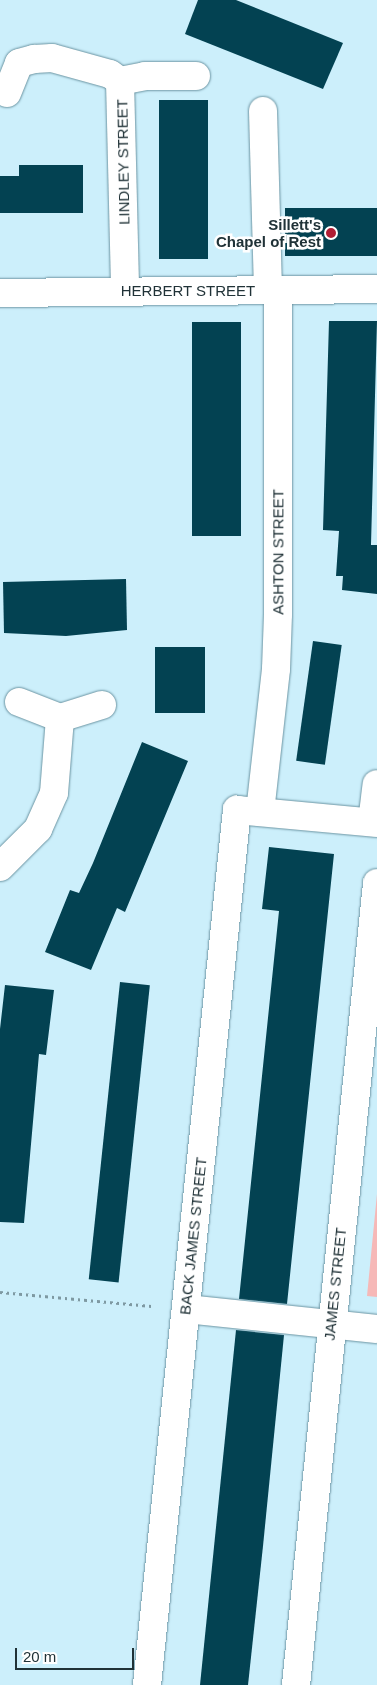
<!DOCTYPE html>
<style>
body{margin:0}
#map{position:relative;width:377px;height:1685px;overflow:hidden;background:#cceffb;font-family:Helvetica,sans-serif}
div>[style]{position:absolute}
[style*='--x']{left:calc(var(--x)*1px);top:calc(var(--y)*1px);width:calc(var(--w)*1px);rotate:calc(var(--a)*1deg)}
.green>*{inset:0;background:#f6b8b7}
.building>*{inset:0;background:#034252;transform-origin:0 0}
.path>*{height:3px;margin-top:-1.5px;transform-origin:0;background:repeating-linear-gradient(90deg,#7e99a2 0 2.5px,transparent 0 6.5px)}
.roads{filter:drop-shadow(0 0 1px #6b94a2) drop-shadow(0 0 1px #6b94a2)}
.minor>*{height:28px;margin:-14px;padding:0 14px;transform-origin:14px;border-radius:14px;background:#fff}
.dots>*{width:14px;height:14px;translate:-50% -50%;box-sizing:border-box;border:2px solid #fff;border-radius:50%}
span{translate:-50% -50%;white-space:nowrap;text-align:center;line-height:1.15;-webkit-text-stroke:5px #fff;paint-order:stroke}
.street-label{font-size:15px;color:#203237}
.poi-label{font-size:15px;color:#203237;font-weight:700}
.right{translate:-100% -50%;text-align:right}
.scale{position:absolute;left:15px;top:1648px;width:119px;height:22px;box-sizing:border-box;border:2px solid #203237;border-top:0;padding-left:6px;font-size:15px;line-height:18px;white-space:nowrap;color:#203237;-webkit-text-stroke:4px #fff;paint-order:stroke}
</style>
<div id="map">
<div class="green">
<i style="clip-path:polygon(377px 1194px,377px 1297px,367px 1296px)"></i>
</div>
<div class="building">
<i style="clip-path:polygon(198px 0,236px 0,343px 43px,323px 89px,185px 34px)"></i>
<i style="left:159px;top:100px;width:49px;height:159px"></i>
<i style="clip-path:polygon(19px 165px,83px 165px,83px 213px,0 213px,0 176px,19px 176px)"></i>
<i style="left:377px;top:208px;width:48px;height:92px;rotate:90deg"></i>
<i style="clip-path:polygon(329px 321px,377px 321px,371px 545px,377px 545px,377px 594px,342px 590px,343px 576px,336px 576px,339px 531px,323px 530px)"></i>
<i style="left:192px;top:322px;width:49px;height:214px"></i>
<i style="clip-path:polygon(126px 579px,127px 630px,66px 636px,4px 633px,3px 582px)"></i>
<i style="left:313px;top:641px;width:29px;height:121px;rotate:8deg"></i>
<i style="left:155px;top:647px;width:50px;height:66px"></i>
<i style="clip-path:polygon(142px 742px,188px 761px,125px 912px,117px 908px,91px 970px,45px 952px,70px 890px,79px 893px,93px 863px)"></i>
<i style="clip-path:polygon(269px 847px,334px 854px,287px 1304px,239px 1299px,279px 911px,262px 909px)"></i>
<i style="left:120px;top:982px;width:30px;height:299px;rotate:6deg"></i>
<i style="clip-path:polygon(5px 985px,54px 990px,46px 1055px,39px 1054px,24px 1223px,0 1222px,0 1029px)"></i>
<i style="clip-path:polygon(236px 1330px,284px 1335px,263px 1546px,248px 1685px,200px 1685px)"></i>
</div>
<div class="path">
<i style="--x:0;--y:1292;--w:152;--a:5.3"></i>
</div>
<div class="roads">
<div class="minor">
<i style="--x:120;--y:81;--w:25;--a:-11"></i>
<i style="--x:145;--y:76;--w:51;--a:0"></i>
<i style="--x:7;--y:93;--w:32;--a:-68"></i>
<i style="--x:19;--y:63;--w:16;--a:-15"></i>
<i style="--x:34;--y:59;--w:18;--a:-3"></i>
<i style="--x:52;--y:58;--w:60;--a:15.4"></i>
<i style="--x:110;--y:74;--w:12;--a:35"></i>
<i style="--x:120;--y:81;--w:211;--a:88.6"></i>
<i style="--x:263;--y:111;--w:179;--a:88.4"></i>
<i style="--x:0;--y:293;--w:377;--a:-0.6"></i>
<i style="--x:19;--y:702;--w:44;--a:21.3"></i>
<i style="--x:60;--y:718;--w:44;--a:-17.2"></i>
<i style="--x:260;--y:812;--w:144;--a:-83.6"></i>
<i style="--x:276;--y:669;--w:55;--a:-87.9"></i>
<i style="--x:278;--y:614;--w:324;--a:-90"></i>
<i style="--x:372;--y:822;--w:38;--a:-83"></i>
<i style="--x:0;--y:867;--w:54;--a:-45"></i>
<i style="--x:38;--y:829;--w:39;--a:-66"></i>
<i style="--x:54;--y:793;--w:75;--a:-85.4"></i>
<i style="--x:186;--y:1309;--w:192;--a:6"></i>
<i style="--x:147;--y:1685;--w:880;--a:-84.13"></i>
<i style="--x:237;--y:810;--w:141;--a:5.3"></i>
<i style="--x:296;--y:1685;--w:806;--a:-84.23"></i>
</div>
</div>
<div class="dots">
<i style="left:331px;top:233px;background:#b01d34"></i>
</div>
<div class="street-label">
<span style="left:123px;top:162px;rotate:-91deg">LINDLEY STREET</span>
<span style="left:188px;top:291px">HERBERT STREET</span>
<span style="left:278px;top:552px;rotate:-90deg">ASHTON STREET</span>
<span style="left:193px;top:1236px;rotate:-84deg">BACK JAMES STREET</span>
<span style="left:335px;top:1284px;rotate:-84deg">JAMES STREET</span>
</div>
<div class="poi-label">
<span class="right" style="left:321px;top:233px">Sillett's<br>Chapel of Rest</span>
</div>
<div class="scale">20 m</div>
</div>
